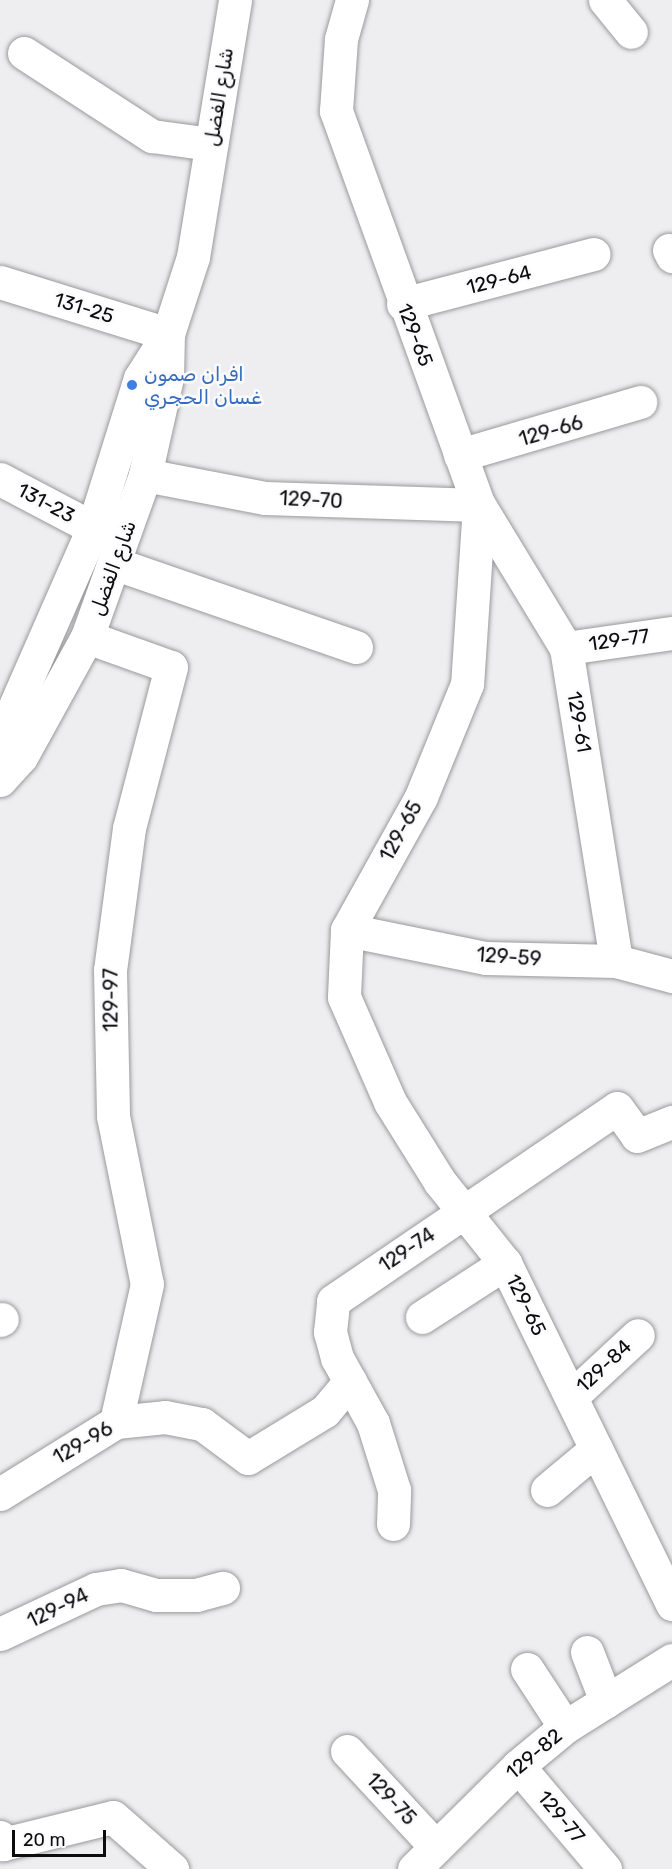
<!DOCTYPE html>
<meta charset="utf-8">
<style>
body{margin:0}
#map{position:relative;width:672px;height:1869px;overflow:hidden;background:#eeeef0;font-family:Rubik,"Noto Sans Arabic",sans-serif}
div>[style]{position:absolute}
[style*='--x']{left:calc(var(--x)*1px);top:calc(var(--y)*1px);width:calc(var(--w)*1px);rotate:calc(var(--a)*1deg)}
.roads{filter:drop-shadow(0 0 2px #9a9a9d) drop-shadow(0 0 2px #9a9a9d)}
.minor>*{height:33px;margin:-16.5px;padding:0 16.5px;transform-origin:16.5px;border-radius:16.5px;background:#fff}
.dots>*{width:16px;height:16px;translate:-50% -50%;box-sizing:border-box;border:3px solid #fbfbfd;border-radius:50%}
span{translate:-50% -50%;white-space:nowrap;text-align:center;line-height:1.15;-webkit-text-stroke:5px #fbfbfd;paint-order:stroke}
.street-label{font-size:20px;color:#0c0c0d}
.shop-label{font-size:20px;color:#366cbe}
.left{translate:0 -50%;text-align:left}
.scale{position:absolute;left:12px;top:1830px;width:94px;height:27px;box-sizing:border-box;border:3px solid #0c0c0d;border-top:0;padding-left:8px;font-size:18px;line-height:21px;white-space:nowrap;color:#0c0c0d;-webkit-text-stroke:4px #fbfbfd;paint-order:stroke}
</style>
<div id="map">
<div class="roads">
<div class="minor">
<i style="--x:352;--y:0;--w:41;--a:105.8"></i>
<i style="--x:341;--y:39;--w:72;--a:94"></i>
<i style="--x:336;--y:111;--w:419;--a:70.1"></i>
<i style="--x:479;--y:505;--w:179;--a:93.8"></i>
<i style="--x:467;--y:684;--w:122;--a:112.2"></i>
<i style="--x:421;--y:797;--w:152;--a:119.1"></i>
<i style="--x:347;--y:930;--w:67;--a:92.6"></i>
<i style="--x:344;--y:997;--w:115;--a:66.3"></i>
<i style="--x:390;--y:1102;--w:94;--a:58"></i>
<i style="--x:440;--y:1182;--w:104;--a:51.3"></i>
<i style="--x:505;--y:1263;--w:380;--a:63.9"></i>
<i style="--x:605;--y:0;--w:41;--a:50.9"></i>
<i style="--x:24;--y:53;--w:153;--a:33"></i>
<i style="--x:152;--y:136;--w:60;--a:7.7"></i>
<i style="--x:669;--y:250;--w:7;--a:63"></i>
<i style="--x:0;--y:282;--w:176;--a:17.2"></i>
<i style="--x:403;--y:304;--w:197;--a:-14.7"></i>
<i style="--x:460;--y:455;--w:188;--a:-16.4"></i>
<i style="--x:145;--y:475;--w:122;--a:10.9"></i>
<i style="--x:265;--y:498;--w:214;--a:1.9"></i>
<i style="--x:479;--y:505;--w:167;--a:58.7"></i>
<i style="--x:566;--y:648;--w:317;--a:80.9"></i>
<i style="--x:0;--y:479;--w:105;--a:27.8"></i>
<i style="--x:116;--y:564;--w:254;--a:19.1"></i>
<i style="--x:87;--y:637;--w:89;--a:19.7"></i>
<i style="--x:171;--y:667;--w:166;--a:104.6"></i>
<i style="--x:129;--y:828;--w:143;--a:97.6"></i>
<i style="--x:110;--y:970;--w:146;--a:88.8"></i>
<i style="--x:113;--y:1116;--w:171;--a:78.6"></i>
<i style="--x:147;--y:1284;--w:141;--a:102.7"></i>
<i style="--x:566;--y:648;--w:107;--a:-8.1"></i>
<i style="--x:0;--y:740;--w:232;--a:-66.3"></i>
<i style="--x:93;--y:528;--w:157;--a:-72.6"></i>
<i style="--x:140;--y:378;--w:52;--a:-57.5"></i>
<i style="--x:0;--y:780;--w:31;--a:-48"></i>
<i style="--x:21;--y:757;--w:137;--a:-61.2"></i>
<i style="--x:87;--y:637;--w:172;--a:-70.3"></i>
<i style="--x:145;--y:475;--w:100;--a:-77.3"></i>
<i style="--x:167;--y:377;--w:43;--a:-88.7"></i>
<i style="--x:168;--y:334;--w:81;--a:-72"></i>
<i style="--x:193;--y:257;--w:260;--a:-80.7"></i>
<i style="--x:347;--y:930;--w:142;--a:11.4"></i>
<i style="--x:486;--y:958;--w:130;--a:1.3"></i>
<i style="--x:616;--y:961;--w:58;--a:15"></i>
<i style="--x:422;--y:1317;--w:99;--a:-33"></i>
<i style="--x:0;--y:1320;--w:2;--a:-27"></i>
<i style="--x:571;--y:1397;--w:91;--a:-42.8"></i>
<i style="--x:547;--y:1490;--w:64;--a:-39.9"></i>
<i style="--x:0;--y:1494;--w:137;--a:-31.8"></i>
<i style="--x:116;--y:1422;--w:49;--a:-5.8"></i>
<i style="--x:165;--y:1417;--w:38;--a:11"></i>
<i style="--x:202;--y:1424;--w:57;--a:36.5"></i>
<i style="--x:248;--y:1458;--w:90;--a:-31.4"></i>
<i style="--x:325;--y:1411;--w:39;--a:-50"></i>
<i style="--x:393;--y:1524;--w:34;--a:-88"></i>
<i style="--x:394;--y:1490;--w:70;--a:-107.4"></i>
<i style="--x:373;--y:1423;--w:74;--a:-119"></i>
<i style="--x:337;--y:1358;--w:27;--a:-105"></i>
<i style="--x:330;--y:1332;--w:31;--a:-84"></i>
<i style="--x:333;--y:1301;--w:343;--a:-34.2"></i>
<i style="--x:617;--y:1108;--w:34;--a:54"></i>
<i style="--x:637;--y:1136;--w:38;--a:-22"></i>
<i style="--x:0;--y:1634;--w:106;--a:-25.1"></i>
<i style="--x:96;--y:1589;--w:25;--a:-9"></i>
<i style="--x:121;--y:1585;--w:36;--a:16"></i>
<i style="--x:156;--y:1595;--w:40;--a:0"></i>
<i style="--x:196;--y:1595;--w:28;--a:-15"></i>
<i style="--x:587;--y:1652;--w:53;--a:68.8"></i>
<i style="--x:527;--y:1669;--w:69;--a:56.8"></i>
<i style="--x:347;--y:1751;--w:131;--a:47.2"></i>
<i style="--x:518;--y:1766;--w:135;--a:49.8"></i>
<i style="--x:0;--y:1837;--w:8;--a:67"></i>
<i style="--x:3;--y:1844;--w:113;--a:-13.8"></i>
<i style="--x:113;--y:1817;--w:79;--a:41.4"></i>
<i style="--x:414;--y:1869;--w:146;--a:-44.7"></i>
<i style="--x:518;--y:1766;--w:61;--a:-39.7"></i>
<i style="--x:565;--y:1727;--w:126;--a:-32.1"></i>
</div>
</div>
<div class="dots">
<i style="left:132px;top:385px;background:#3f7fe0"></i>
</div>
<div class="street-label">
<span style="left:219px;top:97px;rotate:-81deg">شارع الفضل</span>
<span style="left:499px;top:280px;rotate:-14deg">129-64</span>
<span style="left:84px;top:308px;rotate:17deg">131-25</span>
<span style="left:415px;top:335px;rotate:69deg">129-65</span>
<span style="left:551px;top:431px;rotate:-16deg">129-66</span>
<span style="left:311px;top:500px;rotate:3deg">129-70</span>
<span style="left:46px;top:503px;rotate:28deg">131-23</span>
<span style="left:113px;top:568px;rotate:-70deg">شارع الفضل</span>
<span style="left:619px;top:640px;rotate:-8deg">129-77</span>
<span style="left:579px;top:722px;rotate:80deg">129-61</span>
<span style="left:401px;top:831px;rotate:-61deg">129-65</span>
<span style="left:509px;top:957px;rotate:4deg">129-59</span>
<span style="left:111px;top:1000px;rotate:-90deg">129-97</span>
<span style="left:407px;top:1250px;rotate:-34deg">129-74</span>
<span style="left:526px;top:1305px;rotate:64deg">129-65</span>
<span style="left:604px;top:1366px;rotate:-43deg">129-84</span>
<span style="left:83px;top:1443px;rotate:-30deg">129-96</span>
<span style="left:58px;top:1608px;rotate:-26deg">129-94</span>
<span style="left:534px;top:1754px;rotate:-40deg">129-82</span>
<span style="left:391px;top:1799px;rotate:47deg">129-75</span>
<span style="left:561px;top:1817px;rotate:50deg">129-77</span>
</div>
<div class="shop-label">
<span class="left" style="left:144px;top:386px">افران صمون<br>غسان الحجري</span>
</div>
<div class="scale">20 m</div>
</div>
